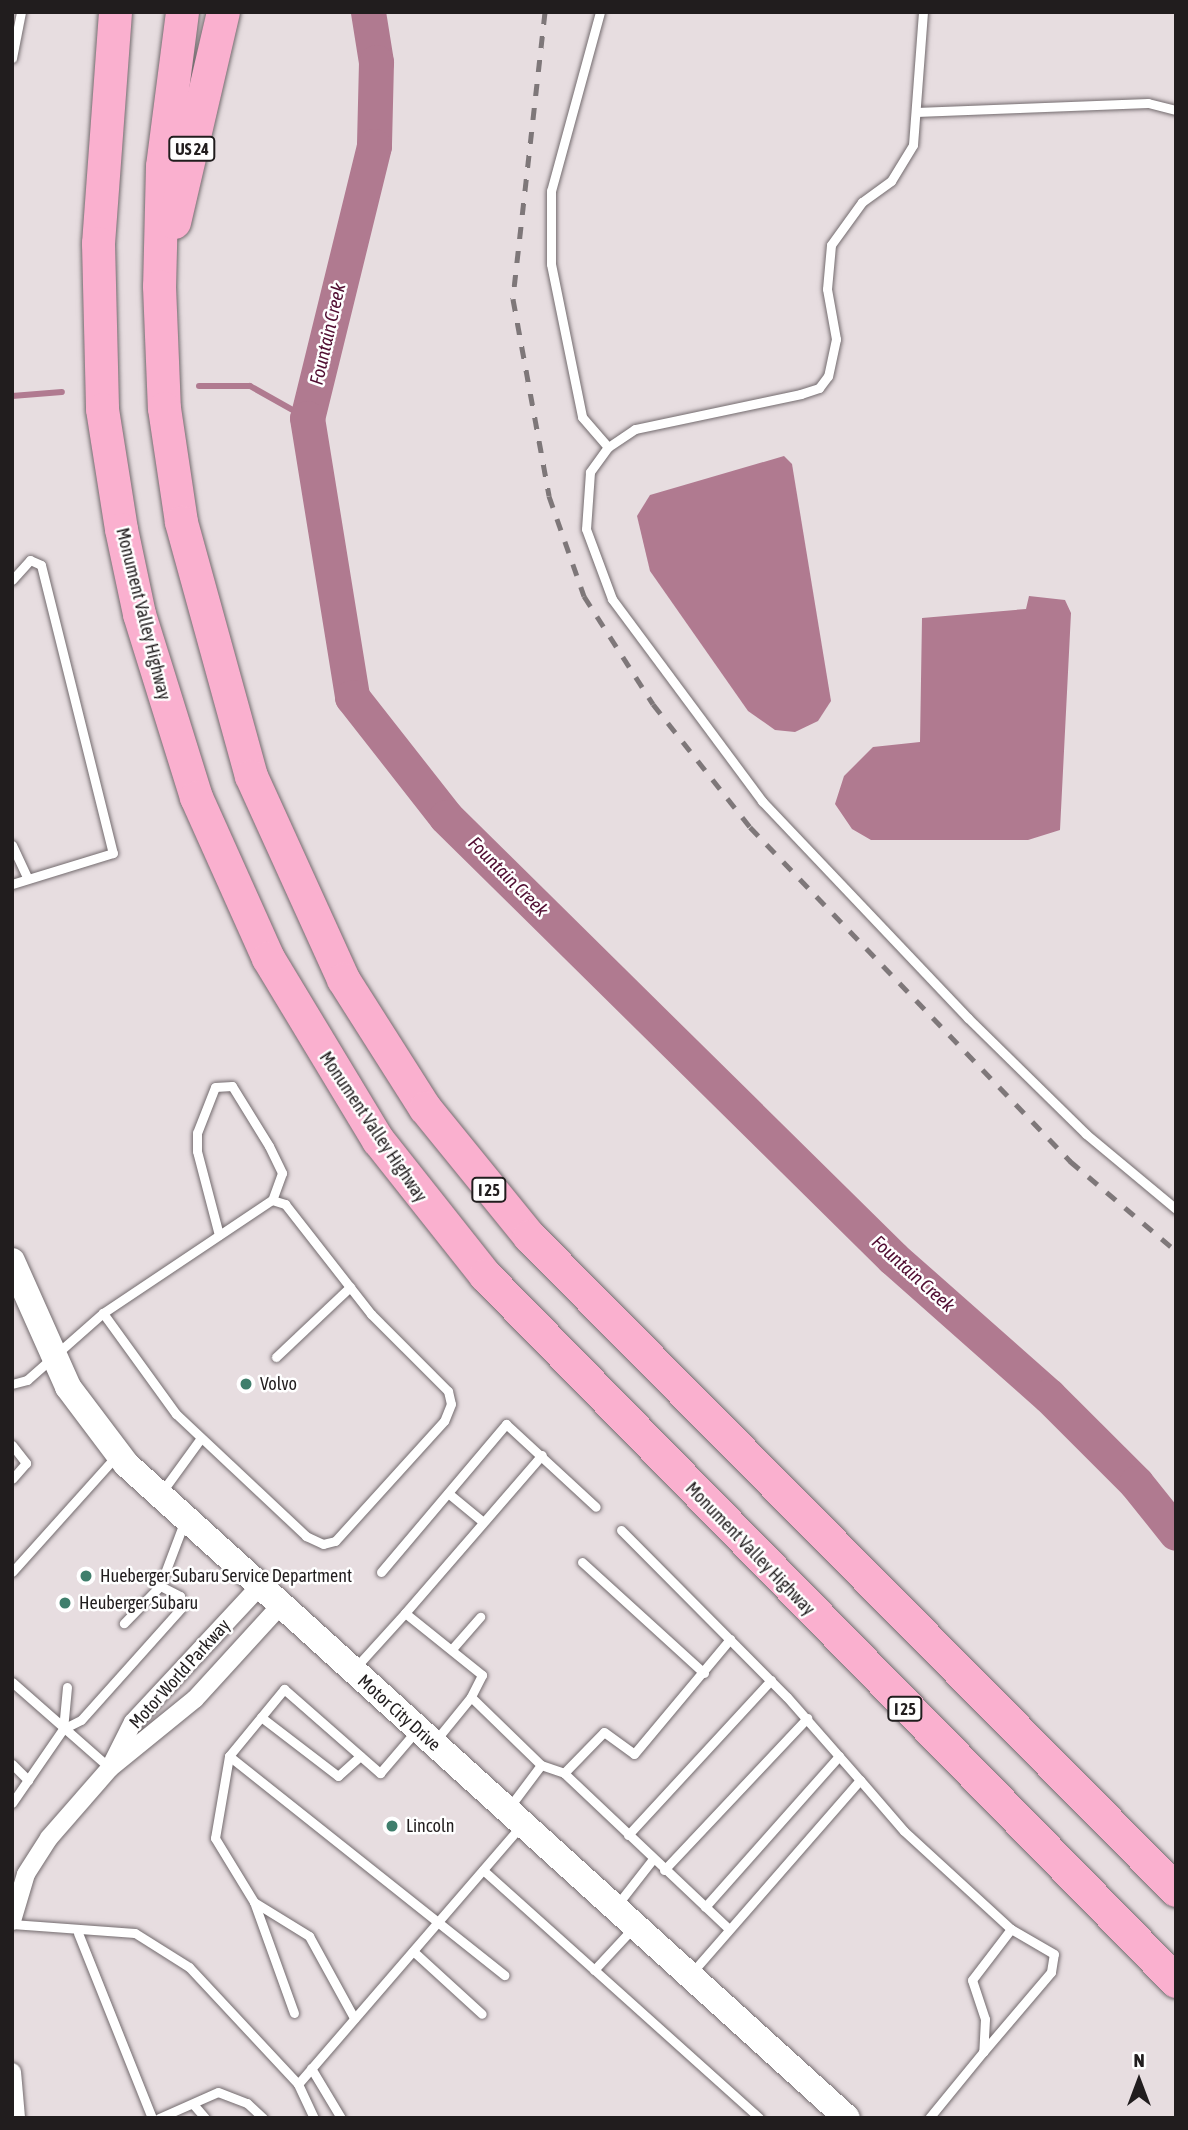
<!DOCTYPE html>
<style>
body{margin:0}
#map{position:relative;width:1188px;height:2130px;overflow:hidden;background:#e7dde0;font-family:"Asap Condensed",sans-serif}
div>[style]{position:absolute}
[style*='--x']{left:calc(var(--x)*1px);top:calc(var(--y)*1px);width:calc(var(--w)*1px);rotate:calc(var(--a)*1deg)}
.water>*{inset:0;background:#b07a90}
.stream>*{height:6px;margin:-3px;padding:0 3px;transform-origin:3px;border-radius:3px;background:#b07a90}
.river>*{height:35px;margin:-17.5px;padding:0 17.5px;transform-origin:17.5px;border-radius:17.5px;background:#b07a90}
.roads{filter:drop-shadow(0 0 2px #736b6e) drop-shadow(0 0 2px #736b6e)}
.lane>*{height:9px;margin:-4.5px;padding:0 4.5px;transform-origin:4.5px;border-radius:4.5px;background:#fff}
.street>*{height:18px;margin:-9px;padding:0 9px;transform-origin:9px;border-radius:9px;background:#fff}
.secondary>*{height:26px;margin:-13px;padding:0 13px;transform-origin:13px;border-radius:13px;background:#fff}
.highway>*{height:33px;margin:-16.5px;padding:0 16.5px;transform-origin:16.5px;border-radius:16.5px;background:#fab0cf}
.rail>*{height:5px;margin-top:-2.5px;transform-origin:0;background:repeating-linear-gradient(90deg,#7e7779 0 12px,transparent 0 24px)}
.dots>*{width:19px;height:19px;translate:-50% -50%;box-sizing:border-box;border:4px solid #fff;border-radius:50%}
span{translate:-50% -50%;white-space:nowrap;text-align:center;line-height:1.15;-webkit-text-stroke:5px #fff;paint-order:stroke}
.shield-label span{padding:2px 5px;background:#fff;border:2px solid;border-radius:5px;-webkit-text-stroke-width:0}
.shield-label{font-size:16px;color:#211d1e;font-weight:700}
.street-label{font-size:18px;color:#211d1e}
.poi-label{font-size:18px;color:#211d1e}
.left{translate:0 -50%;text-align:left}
.water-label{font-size:19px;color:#510e32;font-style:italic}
.frame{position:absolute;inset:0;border:14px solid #211d1e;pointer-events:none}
.north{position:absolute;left:1104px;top:2046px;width:70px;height:70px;-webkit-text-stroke:5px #fff;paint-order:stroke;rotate:0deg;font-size:19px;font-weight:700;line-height:28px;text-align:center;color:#211d1e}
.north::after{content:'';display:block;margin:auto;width:24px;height:32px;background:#211d1e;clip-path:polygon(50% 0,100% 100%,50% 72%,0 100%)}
</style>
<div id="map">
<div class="water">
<i style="clip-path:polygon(784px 456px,792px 464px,831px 701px,818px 721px,795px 732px,775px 730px,748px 711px,650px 571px,637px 516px,650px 495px)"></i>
<i style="clip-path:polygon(1029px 596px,1065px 600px,1071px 613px,1060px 830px,1028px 840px,871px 840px,852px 829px,835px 804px,844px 776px,873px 747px,920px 742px,922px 618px,1026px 609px)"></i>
</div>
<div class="stream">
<i style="--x:199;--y:386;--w:51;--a:0"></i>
<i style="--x:250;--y:386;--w:65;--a:29.3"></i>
<i style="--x:12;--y:396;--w:50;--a:-4.6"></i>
</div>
<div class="river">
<i style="--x:368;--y:12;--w:51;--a:80.9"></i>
<i style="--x:376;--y:62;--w:84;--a:91.4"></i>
<i style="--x:374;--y:146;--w:280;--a:103.8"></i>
<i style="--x:307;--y:418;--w:283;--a:80.8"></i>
<i style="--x:352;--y:697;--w:152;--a:51.9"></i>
<i style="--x:446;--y:817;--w:628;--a:44.61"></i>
<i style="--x:893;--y:1258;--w:208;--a:41.5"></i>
<i style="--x:1049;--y:1396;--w:123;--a:45"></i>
<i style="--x:1136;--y:1483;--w:64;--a:51.3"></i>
</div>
<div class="roads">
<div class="lane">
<i style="--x:600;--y:12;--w:186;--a:105.3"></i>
<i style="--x:551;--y:191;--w:73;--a:90"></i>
<i style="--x:551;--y:264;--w:156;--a:78.5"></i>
<i style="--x:582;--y:417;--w:40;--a:49"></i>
<i style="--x:923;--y:12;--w:133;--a:94.3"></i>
<i style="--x:913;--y:145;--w:42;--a:121.4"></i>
<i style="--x:891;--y:181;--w:36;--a:144"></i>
<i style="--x:862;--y:202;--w:53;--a:125.8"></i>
<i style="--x:831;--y:245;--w:44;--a:95.2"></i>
<i style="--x:827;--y:289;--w:51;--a:79.8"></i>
<i style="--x:836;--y:339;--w:38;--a:102"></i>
<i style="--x:828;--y:376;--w:15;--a:127"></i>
<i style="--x:819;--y:388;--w:19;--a:162"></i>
<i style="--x:801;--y:394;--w:170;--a:168.1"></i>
<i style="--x:635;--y:429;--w:32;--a:146"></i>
<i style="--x:608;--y:447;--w:31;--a:126"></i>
<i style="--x:590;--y:472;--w:57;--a:94"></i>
<i style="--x:586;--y:529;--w:75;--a:69.6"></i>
<i style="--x:612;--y:599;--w:252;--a:53.4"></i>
<i style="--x:762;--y:801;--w:299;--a:46.5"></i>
<i style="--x:968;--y:1018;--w:165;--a:44.5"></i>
<i style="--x:1086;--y:1134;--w:117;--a:39.8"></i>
<i style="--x:12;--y:58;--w:47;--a:-78.9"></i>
<i style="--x:916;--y:112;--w:232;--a:-2.2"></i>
<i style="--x:1148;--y:103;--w:29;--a:14"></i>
<i style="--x:12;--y:580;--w:27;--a:-48"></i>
<i style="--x:30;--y:560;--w:12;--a:24"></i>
<i style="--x:41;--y:565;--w:297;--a:76"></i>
<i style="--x:113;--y:853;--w:106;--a:162.9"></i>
<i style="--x:12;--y:845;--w:35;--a:65"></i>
<i style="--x:219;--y:1235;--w:87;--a:-104.7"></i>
<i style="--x:197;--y:1151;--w:18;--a:-90"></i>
<i style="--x:197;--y:1133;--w:49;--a:-68.6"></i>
<i style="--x:215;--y:1087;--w:17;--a:-3"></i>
<i style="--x:232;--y:1086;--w:70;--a:58.3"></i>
<i style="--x:269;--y:1146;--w:30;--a:64"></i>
<i style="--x:282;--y:1173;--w:29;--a:110"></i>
<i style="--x:276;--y:1357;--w:102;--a:-43.4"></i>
<i style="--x:12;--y:1384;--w:16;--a:-15"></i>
<i style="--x:27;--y:1380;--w:101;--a:-41.4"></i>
<i style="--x:103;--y:1313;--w:203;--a:-33.8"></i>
<i style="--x:272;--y:1200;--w:14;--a:17"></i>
<i style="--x:285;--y:1204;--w:140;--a:52"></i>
<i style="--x:371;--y:1314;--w:109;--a:45"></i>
<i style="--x:448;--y:1391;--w:13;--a:77"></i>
<i style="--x:451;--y:1404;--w:18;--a:112"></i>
<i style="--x:444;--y:1421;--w:162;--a:132.2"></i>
<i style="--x:335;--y:1541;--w:12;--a:166"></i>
<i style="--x:323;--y:1544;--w:19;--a:-155"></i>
<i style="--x:306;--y:1536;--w:178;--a:-136.8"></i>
<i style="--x:176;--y:1414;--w:125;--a:-125.9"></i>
<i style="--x:12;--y:1445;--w:23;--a:52"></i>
<i style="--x:26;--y:1463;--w:21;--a:131"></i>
<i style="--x:161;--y:1493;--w:68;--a:-54"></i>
<i style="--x:448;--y:1493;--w:44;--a:39.5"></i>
<i style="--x:621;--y:1530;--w:235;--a:45.2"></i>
<i style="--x:787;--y:1697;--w:111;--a:48.7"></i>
<i style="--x:860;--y:1780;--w:257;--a:131.1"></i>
<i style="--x:582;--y:1562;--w:165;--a:42.3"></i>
<i style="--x:12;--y:1572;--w:156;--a:-48.1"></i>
<i style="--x:381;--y:1572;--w:194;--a:-49.8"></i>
<i style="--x:506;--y:1424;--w:122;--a:42.7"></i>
<i style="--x:160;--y:1586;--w:71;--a:-69.3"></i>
<i style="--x:405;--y:1613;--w:209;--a:-49.1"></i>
<i style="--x:452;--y:1649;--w:43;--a:-48.8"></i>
<i style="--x:356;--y:1667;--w:73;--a:-47.8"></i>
<i style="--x:405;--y:1613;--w:99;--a:38.8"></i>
<i style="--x:482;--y:1675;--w:25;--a:117"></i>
<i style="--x:12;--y:1682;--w:130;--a:41.3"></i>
<i style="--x:67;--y:1687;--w:42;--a:95.4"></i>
<i style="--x:63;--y:1729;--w:20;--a:-27"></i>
<i style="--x:81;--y:1720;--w:150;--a:-48.2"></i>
<i style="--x:181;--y:1608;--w:12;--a:-95"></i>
<i style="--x:180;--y:1596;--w:22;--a:-153"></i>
<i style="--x:160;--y:1586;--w:52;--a:134.2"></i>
<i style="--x:261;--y:1717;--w:97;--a:37.5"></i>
<i style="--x:338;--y:1776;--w:30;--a:-42"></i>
<i style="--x:436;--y:1740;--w:55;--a:-50.9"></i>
<i style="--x:471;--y:1697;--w:98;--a:44.2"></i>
<i style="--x:541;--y:1765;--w:55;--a:126.9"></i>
<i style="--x:229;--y:1756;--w:352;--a:38.5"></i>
<i style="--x:12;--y:1764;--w:23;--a:45"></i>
<i style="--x:541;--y:1765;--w:24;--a:19"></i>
<i style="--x:564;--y:1773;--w:227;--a:43.4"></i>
<i style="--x:564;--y:1773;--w:57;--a:-45.7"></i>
<i style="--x:604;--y:1732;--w:37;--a:36"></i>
<i style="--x:634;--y:1754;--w:150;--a:-50.1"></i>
<i style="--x:860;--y:1780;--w:67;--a:49.2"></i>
<i style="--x:904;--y:1831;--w:145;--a:42.5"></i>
<i style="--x:1011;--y:1929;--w:64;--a:127.4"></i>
<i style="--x:972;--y:1980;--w:41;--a:71.6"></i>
<i style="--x:985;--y:2019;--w:33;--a:93"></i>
<i style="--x:983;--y:2052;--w:85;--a:129.3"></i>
<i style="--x:12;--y:1803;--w:90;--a:-55.4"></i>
<i style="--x:628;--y:1835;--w:211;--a:-47.3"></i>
<i style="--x:483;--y:1870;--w:371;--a:41.9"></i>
<i style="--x:664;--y:1870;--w:209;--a:-46.7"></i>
<i style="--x:254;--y:1902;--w:65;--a:31.7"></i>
<i style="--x:309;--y:1936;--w:94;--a:61.2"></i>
<i style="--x:617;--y:1905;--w:58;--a:-52"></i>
<i style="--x:705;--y:1907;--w:202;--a:-48.4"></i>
<i style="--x:12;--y:1924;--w:123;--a:4.2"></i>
<i style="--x:135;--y:1933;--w:64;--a:32.2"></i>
<i style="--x:189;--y:1967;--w:160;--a:47"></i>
<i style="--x:298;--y:2084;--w:38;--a:65"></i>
<i style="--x:78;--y:1933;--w:199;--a:68.2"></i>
<i style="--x:413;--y:1951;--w:93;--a:42.4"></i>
<i style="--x:594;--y:1970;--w:57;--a:-47.1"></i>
<i style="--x:294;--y:2013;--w:118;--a:-109.8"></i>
<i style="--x:254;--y:1902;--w:75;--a:-121.4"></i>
<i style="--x:215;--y:1838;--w:83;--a:-80.3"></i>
<i style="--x:229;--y:1756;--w:87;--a:-50.6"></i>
<i style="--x:284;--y:1689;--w:128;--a:41.2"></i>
<i style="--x:380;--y:1773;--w:55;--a:-49.4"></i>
<i style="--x:983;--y:2052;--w:105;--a:-49.6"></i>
<i style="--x:1051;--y:1972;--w:18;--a:-81"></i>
<i style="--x:1054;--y:1954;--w:50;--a:-149.8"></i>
<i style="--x:311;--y:2068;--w:58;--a:59"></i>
<i style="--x:298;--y:2084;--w:341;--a:-49.2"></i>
<i style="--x:193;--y:2104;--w:18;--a:49"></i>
<i style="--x:159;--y:2118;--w:64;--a:-23.8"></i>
<i style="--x:218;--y:2092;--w:31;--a:21"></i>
<i style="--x:247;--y:2103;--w:22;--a:43"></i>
</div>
<div class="street">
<i style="--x:259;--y:1587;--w:185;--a:133"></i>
<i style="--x:133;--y:1722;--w:51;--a:116.6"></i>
<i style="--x:110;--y:1768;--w:109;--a:-39.1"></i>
<i style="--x:195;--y:1699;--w:126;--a:-47.6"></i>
<i style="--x:12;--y:1921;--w:49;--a:-73.4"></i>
<i style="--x:26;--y:1874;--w:43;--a:-57.4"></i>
<i style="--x:49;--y:1838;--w:93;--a:-48.9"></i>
<i style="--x:12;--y:2072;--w:46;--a:85"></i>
</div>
<div class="secondary">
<i style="--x:12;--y:1261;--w:138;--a:66"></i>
<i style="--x:68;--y:1387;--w:96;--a:53"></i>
<i style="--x:126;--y:1464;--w:973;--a:42.21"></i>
</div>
<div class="highway">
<i style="--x:115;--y:12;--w:232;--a:94.2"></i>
<i style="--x:98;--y:243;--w:166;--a:88.6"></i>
<i style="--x:102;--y:409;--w:121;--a:81"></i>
<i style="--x:121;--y:529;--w:87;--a:78"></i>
<i style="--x:139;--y:614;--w:192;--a:72.7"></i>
<i style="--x:196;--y:797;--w:176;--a:65.9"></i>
<i style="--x:268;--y:958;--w:213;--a:58.9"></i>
<i style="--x:378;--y:1140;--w:172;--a:51.6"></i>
<i style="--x:485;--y:1275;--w:988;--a:45.62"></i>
<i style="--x:182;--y:12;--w:155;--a:97.4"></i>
<i style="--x:162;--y:166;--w:120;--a:91.4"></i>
<i style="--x:159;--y:286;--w:122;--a:87.7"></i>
<i style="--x:164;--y:408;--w:115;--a:81.5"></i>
<i style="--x:181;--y:522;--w:263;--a:74.6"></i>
<i style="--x:251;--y:776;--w:223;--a:65.6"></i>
<i style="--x:343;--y:979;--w:153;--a:57.6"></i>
<i style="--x:425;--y:1108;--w:165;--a:50.9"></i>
<i style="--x:529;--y:1236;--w:920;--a:45.31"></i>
<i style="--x:174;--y:222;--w:216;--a:-76.9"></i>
</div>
</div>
<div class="rail">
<i style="--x:545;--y:12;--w:289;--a:96.4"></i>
<i style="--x:513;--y:299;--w:200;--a:79.6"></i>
<i style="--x:549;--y:496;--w:106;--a:70.7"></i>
<i style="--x:584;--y:596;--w:128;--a:57.4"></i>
<i style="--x:653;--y:704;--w:157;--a:51.7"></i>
<i style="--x:750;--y:827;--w:463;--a:46.2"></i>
<i style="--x:1070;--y:1161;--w:139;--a:40.3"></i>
</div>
<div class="dots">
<i style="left:246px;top:1384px;background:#3f7e6c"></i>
<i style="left:86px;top:1576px;background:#3f7e6c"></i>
<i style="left:65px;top:1603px;background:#3f7e6c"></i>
<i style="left:392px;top:1826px;background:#3f7e6c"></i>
</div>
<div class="shield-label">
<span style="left:192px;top:149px">US 24</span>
<span style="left:489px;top:1190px">I 25</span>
<span style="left:905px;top:1709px">I 25</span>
</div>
<div class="street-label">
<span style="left:143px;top:614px;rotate:76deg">Monument Valley Highway</span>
<span style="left:373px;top:1127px;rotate:56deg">Monument Valley Highway</span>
<span style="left:750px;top:1549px;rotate:46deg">Monument Valley Highway</span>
<span style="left:180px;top:1674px;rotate:-48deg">Motor World Parkway</span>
<span style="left:399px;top:1713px;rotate:42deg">Motor City Drive</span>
</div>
<div class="poi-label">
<span class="left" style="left:260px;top:1384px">Volvo</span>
<span class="left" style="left:100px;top:1576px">Hueberger Subaru Service Department</span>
<span class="left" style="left:79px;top:1603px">Heuberger Subaru</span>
<span class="left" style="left:406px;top:1826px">Lincoln</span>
</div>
<div class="water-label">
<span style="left:328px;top:334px;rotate:-77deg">Fountain Creek</span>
<span style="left:508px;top:877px;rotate:45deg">Fountain Creek</span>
<span style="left:913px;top:1274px;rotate:42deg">Fountain Creek</span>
</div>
<div class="frame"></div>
<div class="north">N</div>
</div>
